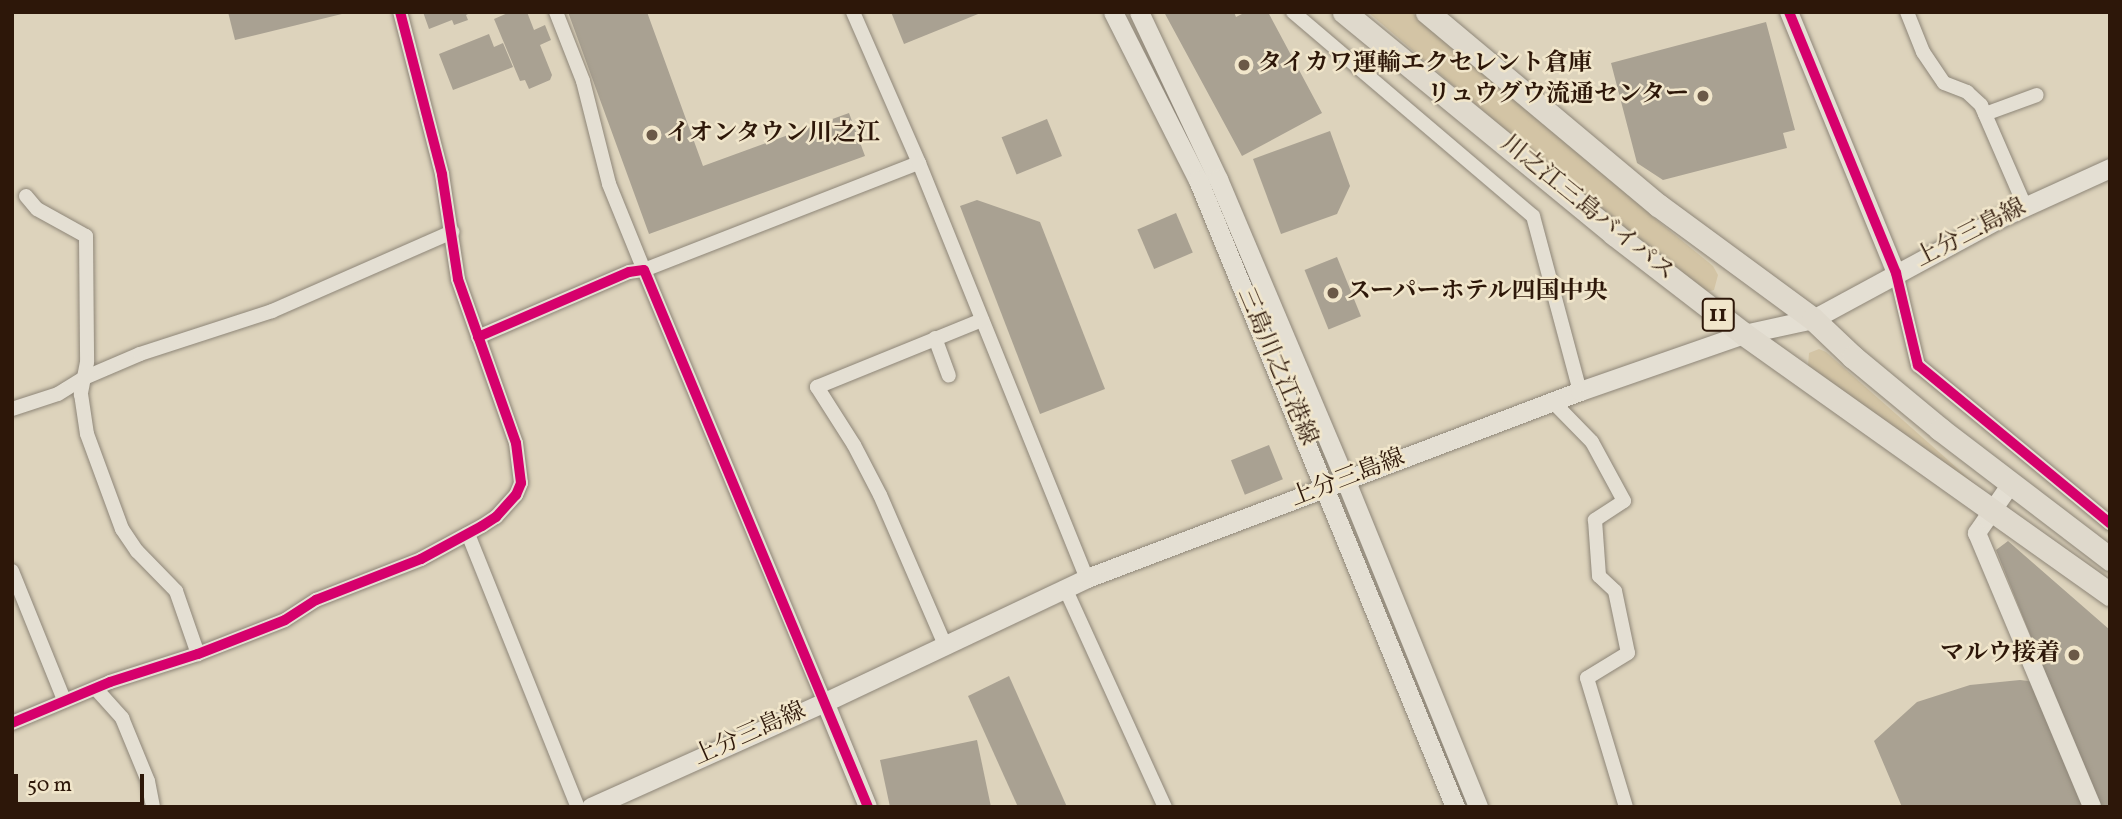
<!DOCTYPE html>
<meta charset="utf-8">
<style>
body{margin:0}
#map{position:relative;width:2122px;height:819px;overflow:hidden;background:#ddd3bc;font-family:Vollkorn,"Noto Serif JP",serif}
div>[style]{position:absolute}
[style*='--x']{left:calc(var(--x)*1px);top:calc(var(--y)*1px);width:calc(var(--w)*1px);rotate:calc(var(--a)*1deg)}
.green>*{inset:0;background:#d3c4a5}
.building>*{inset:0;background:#a9a192;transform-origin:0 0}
.roads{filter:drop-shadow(0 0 2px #8e8678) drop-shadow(0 0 2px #8e8678)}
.minor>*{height:14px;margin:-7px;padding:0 7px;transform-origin:7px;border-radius:7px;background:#e4dfd3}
.tertiary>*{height:18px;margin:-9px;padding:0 9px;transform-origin:9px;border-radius:9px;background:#e4dfd3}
.secondary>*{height:19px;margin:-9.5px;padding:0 9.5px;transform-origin:9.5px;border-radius:9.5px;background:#e4dfd3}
.trunk>*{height:23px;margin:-11.5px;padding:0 11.5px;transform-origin:11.5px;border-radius:11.5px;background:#dfd9cc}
.cycleway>*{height:10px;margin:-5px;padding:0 5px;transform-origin:5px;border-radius:5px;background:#d6006c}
.dots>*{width:19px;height:19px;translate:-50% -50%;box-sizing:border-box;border:4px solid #f1e6cb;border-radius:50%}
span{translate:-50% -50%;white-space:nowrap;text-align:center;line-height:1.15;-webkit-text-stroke:5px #f1e6cb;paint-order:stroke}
.shield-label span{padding:2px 5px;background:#f1e6cb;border:2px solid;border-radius:5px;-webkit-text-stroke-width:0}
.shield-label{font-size:23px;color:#2d1709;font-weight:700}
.poi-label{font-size:24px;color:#2d1709;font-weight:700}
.left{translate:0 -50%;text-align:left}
.right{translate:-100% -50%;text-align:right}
.street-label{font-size:24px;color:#2d1709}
.frame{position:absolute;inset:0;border:14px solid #2d1709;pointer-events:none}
.scale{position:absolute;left:14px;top:774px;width:130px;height:32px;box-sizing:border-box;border:4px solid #2d1709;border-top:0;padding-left:9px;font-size:21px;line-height:24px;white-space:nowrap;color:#2d1709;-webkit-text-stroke:5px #f1e6cb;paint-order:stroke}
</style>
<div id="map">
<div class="green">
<i style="clip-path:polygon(1368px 12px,1411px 12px,1591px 158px,1653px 217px,1713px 266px,1718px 275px,1714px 290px,1706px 292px,1697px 287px,1545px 164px)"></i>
<i style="clip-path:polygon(1819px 349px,1826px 352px,1983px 491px,1808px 366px,1809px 353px)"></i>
</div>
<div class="building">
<i style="clip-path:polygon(228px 12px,346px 12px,346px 13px,235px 40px)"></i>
<i style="clip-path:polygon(423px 12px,472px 12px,466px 15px,468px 20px,454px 25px,452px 20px,429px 29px)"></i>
<i style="clip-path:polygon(510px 12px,527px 12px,534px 30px,545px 25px,551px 40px,540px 45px,552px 75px,550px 80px,529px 89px,525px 80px,520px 81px,494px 19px)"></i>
<i style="clip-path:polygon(568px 12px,647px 12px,703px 166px,849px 113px,865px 156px,649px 234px)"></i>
<i style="clip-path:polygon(891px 12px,983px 12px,904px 44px)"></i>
<i style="clip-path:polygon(1164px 12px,1234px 12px,1236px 17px,1246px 12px,1268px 12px,1322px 113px,1242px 156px)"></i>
<i style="clip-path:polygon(1766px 22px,1795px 130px,1783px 133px,1787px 148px,1663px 180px,1637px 163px,1611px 63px)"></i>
<i style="clip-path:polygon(489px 34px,494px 47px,503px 43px,513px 67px,453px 90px,439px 54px)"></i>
<i style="left:1047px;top:119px;width:40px;height:49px;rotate:68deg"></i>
<i style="clip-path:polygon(1330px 131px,1350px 186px,1337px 214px,1281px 234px,1253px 159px)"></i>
<i style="clip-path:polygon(977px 200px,1040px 222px,1105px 389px,1040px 414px,960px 206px)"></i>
<i style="left:1176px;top:213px;width:43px;height:42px;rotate:67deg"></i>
<i style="left:1337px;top:257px;width:64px;height:35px;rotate:68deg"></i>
<i style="left:1269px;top:445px;width:37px;height:41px;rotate:68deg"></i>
<i style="clip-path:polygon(2008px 541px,2110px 630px,2110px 807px,1902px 807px,1874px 741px,1917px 702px,1970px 685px,2020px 680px,2050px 684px,1996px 550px)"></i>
<i style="clip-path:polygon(1009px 676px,1067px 807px,1018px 807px,968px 696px)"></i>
<i style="clip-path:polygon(977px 740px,991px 807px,890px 807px,880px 760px)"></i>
</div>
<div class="roads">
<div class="minor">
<i style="--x:556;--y:12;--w:74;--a:68.6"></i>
<i style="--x:583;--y:81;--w:106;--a:75.8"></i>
<i style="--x:609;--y:184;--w:93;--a:67.9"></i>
<i style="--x:644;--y:270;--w:295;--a:-21.3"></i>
<i style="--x:853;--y:12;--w:165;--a:66.4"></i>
<i style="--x:919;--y:163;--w:448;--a:68"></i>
<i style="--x:1293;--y:12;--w:315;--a:40.4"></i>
<i style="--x:1533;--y:216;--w:181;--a:75"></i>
<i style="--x:1907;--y:12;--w:43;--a:68.2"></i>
<i style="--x:1923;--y:52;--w:37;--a:56"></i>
<i style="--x:1944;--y:83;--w:25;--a:21"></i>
<i style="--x:1967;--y:92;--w:19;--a:43"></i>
<i style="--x:1981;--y:105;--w:110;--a:66.5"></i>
<i style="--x:1985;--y:114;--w:55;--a:-20.1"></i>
<i style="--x:26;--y:196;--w:17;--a:50"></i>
<i style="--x:37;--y:209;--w:56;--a:28.9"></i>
<i style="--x:86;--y:236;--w:126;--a:89.5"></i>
<i style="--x:87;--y:362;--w:33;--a:101"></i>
<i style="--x:81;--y:394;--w:40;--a:81.5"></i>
<i style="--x:87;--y:434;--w:101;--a:69.8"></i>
<i style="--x:122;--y:529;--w:27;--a:56"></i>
<i style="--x:137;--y:551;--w:56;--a:45.7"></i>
<i style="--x:176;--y:591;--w:67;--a:70.8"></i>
<i style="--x:1896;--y:273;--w:95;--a:76.6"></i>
<i style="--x:1918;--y:365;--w:249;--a:39.5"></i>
<i style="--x:478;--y:337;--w:164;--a:-23.3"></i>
<i style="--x:629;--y:272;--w:15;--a:-8"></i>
<i style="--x:644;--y:270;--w:468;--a:67.3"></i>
<i style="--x:935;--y:338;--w:40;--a:69.8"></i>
<i style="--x:1554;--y:403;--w:54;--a:45.7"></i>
<i style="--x:1592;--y:442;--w:67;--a:61.5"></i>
<i style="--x:1624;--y:501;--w:35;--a:147"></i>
<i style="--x:1595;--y:520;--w:56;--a:85.9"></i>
<i style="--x:1599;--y:576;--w:22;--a:43"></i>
<i style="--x:1615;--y:591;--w:63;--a:78.2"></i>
<i style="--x:1628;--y:653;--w:48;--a:148.6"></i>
<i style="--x:1587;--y:678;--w:135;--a:73.2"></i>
<i style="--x:12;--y:409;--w:48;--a:-18.1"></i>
<i style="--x:58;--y:394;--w:31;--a:-32"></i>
<i style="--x:84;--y:378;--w:61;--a:-23.2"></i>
<i style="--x:140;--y:354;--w:139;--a:-18"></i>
<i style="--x:272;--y:311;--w:197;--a:-23.7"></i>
<i style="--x:468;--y:534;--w:294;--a:68.1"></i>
<i style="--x:12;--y:571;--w:139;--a:68"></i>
<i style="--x:1065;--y:588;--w:241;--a:65.5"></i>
<i style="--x:945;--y:645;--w:163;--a:-113.4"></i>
<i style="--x:880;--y:495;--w:56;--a:-117.5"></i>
<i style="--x:854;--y:445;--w:69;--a:-122.5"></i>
<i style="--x:817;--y:387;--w:178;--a:-22.1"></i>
<i style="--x:97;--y:690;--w:38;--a:48"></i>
<i style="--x:122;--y:718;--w:68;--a:67.6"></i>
<i style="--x:148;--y:781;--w:26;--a:79"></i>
<i style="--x:12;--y:723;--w:106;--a:-22.7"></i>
<i style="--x:110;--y:682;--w:92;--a:-17.7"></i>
<i style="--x:198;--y:654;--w:93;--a:-21.3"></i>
<i style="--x:285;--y:620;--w:37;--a:-33"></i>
<i style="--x:316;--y:600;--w:113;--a:-21.3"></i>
<i style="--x:421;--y:559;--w:69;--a:-28.4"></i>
<i style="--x:482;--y:526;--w:17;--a:-33"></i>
<i style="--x:496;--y:517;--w:30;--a:-48"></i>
<i style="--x:516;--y:495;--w:13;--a:-67"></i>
<i style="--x:521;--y:483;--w:40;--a:-97.1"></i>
<i style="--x:516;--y:443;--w:174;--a:-109.5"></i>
<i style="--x:458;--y:279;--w:106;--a:-98.7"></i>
<i style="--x:442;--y:174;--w:167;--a:-104.5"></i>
</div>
<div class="tertiary">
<i style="--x:1789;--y:12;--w:282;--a:67.7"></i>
<i style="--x:2011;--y:484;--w:60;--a:124.8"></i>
<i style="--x:1977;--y:533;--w:297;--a:67.2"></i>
<i style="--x:825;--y:702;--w:113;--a:67.7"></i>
</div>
<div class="secondary">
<i style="--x:1113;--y:12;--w:188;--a:63.2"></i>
<i style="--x:1198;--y:180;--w:678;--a:67.71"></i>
<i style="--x:1139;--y:12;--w:185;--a:64.7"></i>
<i style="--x:1218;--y:179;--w:326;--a:67.1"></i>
<i style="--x:1345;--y:479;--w:354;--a:67.9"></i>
<i style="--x:591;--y:807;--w:256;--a:-24.2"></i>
<i style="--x:825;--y:702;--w:290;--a:-25.3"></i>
<i style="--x:1087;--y:578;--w:527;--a:-20.77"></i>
<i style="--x:1580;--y:391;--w:174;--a:-19.2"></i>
<i style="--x:1744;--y:334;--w:71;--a:-12.3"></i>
<i style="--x:1813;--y:319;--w:210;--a:-28.4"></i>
<i style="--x:1998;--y:219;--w:123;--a:-24.5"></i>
</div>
<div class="trunk">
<i style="--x:1344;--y:12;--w:350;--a:39.4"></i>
<i style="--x:1614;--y:234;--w:164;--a:37.6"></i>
<i style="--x:1744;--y:334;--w:449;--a:35.4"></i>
<i style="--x:1427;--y:12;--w:301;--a:39.9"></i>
<i style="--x:1658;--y:205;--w:192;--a:36.3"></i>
<i style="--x:1813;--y:319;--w:55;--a:43.5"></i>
<i style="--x:1853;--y:357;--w:113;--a:39.6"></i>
<i style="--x:1940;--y:429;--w:214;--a:37.4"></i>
</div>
</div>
<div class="cycleway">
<i style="--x:1789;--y:12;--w:282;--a:67.7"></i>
<i style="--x:1896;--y:273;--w:95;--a:76.6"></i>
<i style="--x:1918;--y:365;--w:249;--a:39.5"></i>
<i style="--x:478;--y:337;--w:164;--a:-23.3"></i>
<i style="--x:629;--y:272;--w:15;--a:-8"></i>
<i style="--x:644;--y:270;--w:582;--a:67.36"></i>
<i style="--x:12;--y:723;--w:106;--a:-22.7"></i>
<i style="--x:110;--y:682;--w:92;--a:-17.7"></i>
<i style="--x:198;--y:654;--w:93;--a:-21.3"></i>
<i style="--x:285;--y:620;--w:37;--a:-33"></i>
<i style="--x:316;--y:600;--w:113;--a:-21.3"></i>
<i style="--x:421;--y:559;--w:69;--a:-28.4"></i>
<i style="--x:482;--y:526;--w:17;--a:-33"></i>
<i style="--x:496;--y:517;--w:30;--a:-48"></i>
<i style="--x:516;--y:495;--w:13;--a:-67"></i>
<i style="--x:521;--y:483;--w:40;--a:-97.1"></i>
<i style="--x:516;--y:443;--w:174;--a:-109.5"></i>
<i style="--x:458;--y:279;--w:106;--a:-98.7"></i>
<i style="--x:442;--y:174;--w:167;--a:-104.5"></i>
</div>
<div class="dots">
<i style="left:1244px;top:65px;background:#6b5948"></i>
<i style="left:1703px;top:96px;background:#6b5948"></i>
<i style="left:652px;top:135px;background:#6b5948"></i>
<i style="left:1333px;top:293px;background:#6b5948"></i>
<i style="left:2074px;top:655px;background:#6b5948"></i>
</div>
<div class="shield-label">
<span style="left:1718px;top:315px">11</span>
</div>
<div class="poi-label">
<span class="left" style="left:1258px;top:65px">タイカワ運輸エクセレント倉庫</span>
<span class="right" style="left:1689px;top:96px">リュウグウ流通センター</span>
<span class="left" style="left:666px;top:135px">イオンタウン川之江</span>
<span class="left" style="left:1347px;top:293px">スーパーホテル四国中央</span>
<span class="right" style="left:2060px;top:655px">マルウ接着</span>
</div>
<div class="street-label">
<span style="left:1587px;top:209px;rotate:39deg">川之江三島バイパス</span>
<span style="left:1971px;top:234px;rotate:-27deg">上分三島線</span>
<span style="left:1276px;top:367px;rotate:67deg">三島川之江港線</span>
<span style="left:1348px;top:479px;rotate:-21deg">上分三島線</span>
<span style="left:750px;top:735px;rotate:-24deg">上分三島線</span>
</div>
<div class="frame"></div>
<div class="scale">50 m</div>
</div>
